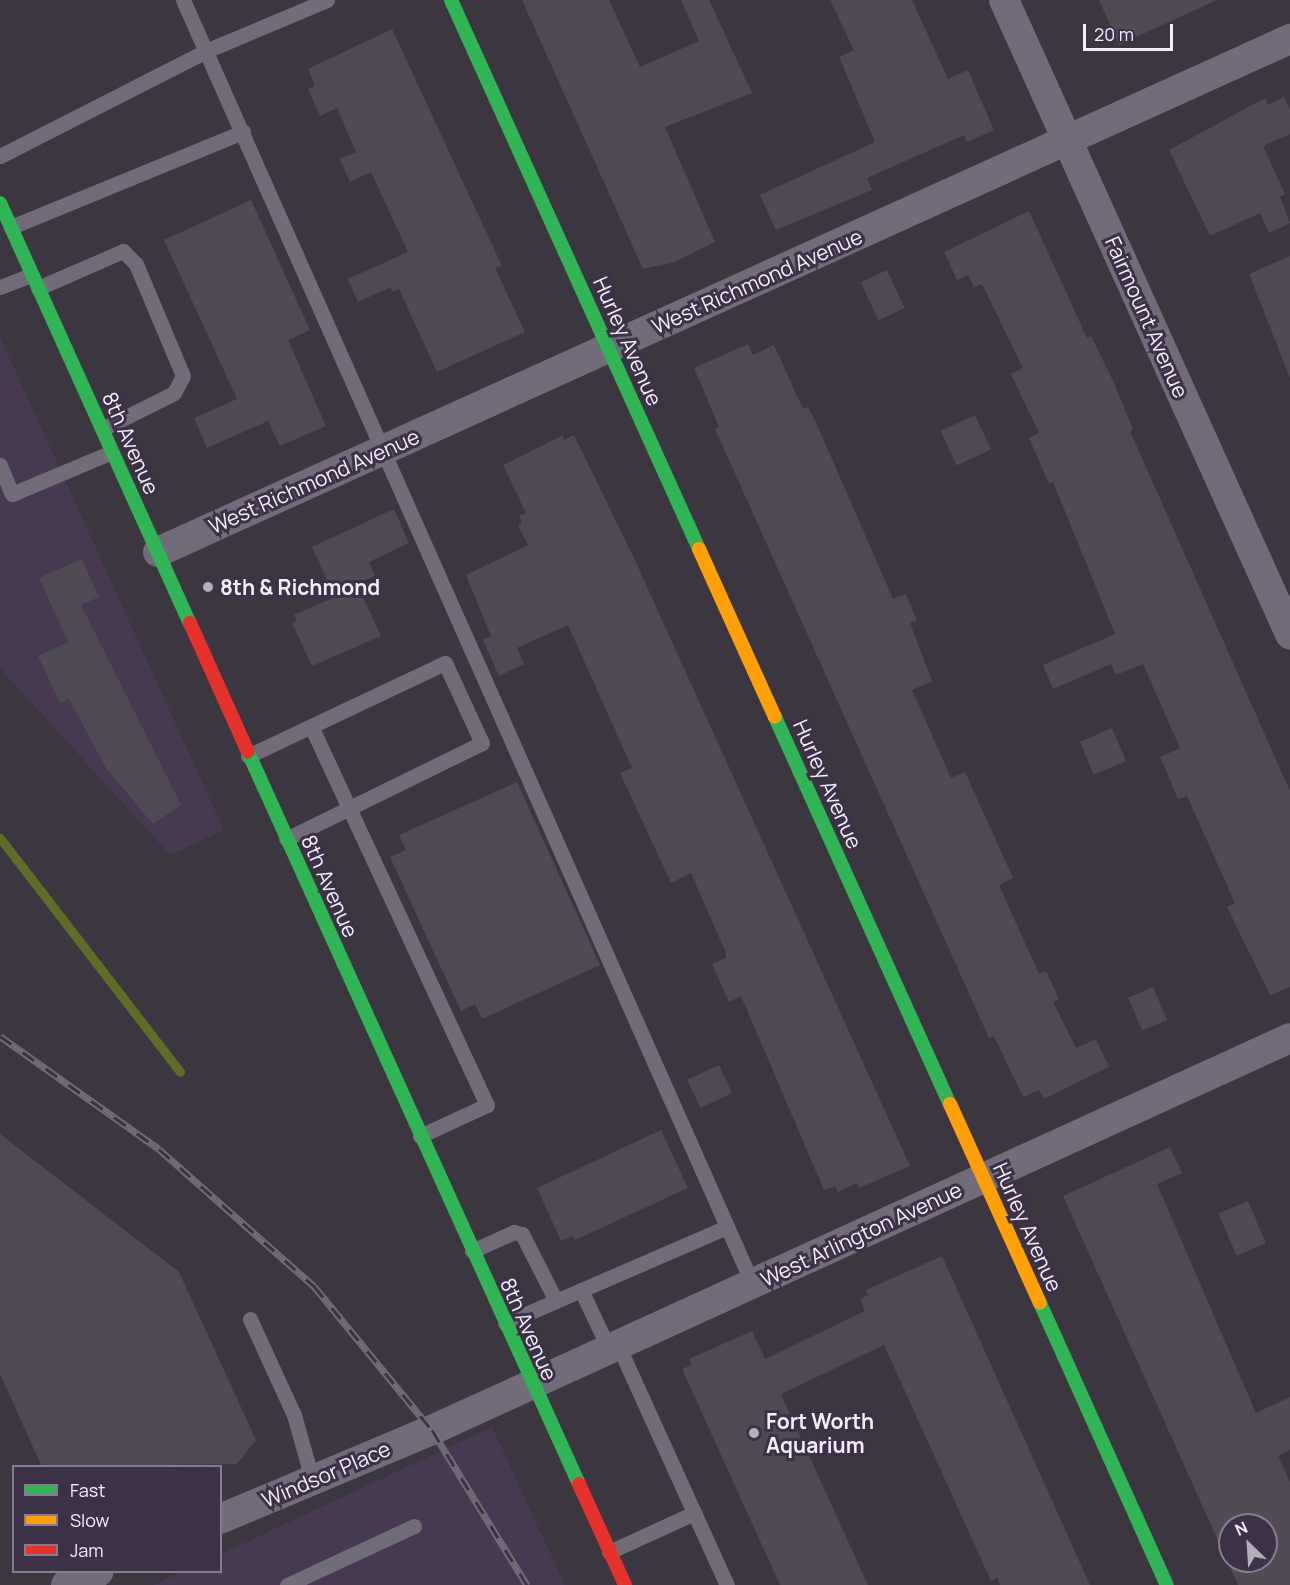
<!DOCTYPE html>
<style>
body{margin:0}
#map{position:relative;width:1290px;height:1585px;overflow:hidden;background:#3c3641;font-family:Manrope,sans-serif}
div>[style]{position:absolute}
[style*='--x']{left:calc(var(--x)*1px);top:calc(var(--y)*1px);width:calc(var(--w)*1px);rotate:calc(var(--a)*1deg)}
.built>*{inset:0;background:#463951}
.stream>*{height:9px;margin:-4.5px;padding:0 4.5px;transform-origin:4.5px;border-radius:4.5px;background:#5f6d28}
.building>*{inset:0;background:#4f4a53;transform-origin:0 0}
.lane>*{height:15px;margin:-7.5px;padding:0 7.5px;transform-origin:7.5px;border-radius:7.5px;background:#726b79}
.street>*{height:30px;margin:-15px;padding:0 15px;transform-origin:15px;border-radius:15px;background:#726b79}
.fast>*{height:14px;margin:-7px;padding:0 7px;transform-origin:7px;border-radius:7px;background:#30b455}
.slow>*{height:14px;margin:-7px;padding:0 7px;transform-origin:7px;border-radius:7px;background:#ff9f0a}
.jam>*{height:14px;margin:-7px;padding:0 7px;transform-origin:7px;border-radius:7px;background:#e5322d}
.rail>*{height:7px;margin-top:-3.5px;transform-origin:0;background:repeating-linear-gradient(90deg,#3c3146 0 14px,#726c78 0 28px);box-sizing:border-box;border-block:2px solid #726c78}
.dots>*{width:16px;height:16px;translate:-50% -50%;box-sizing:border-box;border:3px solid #3c3146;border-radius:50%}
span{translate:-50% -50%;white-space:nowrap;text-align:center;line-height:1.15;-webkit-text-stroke:6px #3c3146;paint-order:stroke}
.street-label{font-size:21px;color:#f4edfb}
.poi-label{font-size:21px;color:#f4edfb;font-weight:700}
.left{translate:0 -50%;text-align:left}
.legend{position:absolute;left:12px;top:1465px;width:210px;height:108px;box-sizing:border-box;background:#3c3146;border:2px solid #867c8e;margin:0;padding:8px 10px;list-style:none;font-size:18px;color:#f4edfb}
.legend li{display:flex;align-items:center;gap:12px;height:30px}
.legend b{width:30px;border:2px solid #867c8e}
.north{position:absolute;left:1218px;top:1513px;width:60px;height:60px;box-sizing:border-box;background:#3c3146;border:2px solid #867c8e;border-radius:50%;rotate:335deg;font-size:16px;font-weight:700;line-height:24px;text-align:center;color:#f4edfb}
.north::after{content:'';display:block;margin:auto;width:21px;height:27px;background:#b4adba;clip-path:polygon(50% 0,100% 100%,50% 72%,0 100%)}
.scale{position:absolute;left:1083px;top:24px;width:90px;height:27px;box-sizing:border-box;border:3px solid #f4edfb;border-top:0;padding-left:8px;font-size:18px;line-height:21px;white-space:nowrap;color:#f4edfb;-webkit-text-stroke:4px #3c3146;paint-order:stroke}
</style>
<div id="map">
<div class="built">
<i style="clip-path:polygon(0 337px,224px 830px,170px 855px,0 668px)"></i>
<i style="clip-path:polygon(492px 1427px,565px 1585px,153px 1585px,182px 1572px,220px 1572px,221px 1554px)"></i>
</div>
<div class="stream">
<i style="--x:0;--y:838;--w:295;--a:52.4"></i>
</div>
<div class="building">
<i style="clip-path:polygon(522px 0,609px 0,640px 67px,699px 41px,681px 0,709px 0,752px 93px,665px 127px,715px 242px,675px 262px,643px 269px)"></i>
<i style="clip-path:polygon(830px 0,912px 0,948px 79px,968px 70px,994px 130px,967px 142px,964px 135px,867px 178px,872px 190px,776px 230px,760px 195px,875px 142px,839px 57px,854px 50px)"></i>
<i style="clip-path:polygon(1099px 0,1217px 0,1119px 45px)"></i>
<i style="clip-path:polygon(392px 29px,502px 266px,495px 268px,525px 332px,437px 372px,399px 289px,392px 292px,391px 287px,358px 302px,348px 279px,408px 252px,371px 172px,350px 182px,340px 159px,356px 152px,337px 108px,320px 116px,308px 89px,315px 86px,308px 69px)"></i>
<i style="clip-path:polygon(1284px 97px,1290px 110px,1290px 134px,1263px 146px,1285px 194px,1280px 197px,1290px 223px,1269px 233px,1260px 213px,1210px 236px,1169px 150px,1265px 98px,1268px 105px)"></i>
<i style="clip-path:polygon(251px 200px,310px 330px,288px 340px,326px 426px,280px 446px,268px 421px,207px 448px,194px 418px,237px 399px,164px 240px)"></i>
<i style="clip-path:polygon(1029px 211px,1087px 338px,1091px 336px,1113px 381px,1133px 429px,1130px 431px,1290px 791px,1290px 987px,1270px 995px,1227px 907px,1235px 903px,1187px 796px,1178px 799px,1160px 757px,1180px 748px,1143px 664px,1116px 675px,1111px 664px,1053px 689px,1043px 665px,1115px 634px,1053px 482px,1049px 484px,1029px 438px,1039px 433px,1011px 374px,1023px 368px,982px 284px,974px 287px,968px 275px,957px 280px,944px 252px)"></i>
<i style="clip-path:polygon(1290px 256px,1290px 378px,1249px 274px)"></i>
<i style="left:887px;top:270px;width:42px;height:29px;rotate:65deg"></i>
<i style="clip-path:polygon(748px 344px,753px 355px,774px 345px,803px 409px,808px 407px,819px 429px,893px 599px,906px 594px,917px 620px,910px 623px,932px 681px,912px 690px,951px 778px,965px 772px,1013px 878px,999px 885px,1039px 974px,1046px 971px,1059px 999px,1053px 1002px,1076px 1048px,1096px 1039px,1109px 1067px,1044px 1099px,1039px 1090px,1023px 1097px,994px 1036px,989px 1038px,715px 429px,719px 427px,694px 368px)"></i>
<i style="left:975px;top:415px;width:38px;height:38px;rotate:65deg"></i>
<i style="clip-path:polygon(563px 435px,564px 440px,574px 435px,633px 556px,910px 1166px,859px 1188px,857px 1183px,838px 1192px,835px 1186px,824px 1190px,741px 996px,729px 1002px,712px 964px,726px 958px,726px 953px,691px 873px,671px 883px,620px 773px,632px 768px,568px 625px,517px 648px,524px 664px,499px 676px,483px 640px,491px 636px,466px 575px,528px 545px,518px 525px,522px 523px,519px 516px,526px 513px,503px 465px)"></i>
<i style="clip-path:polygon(394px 509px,409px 543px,369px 562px,375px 576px,357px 584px,381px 636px,312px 666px,292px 623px,297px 621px,294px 615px,335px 597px,312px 547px)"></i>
<i style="clip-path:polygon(82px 559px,99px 597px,81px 605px,181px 805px,153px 824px,106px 768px,69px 699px,60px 703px,38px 656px,68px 642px,39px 578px)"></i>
<i style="left:1112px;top:728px;width:36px;height:35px;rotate:67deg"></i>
<i style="clip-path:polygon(517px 782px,600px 965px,482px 1019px,475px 1004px,461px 1011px,390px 857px,406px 850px,399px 835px)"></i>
<i style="left:1153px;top:987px;width:36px;height:27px;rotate:67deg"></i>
<i style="left:719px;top:1065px;width:31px;height:35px;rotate:65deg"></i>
<i style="clip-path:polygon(661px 1130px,688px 1188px,575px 1240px,573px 1236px,561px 1241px,537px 1188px)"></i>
<i style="clip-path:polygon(0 1134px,179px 1272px,256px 1440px,237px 1464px,42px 1467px,0 1374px)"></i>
<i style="clip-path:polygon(evenodd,1170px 1147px,1182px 1173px,1157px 1184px,1256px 1413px,1290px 1397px,1290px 1450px,1278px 1456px,1290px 1482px,1290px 1585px,1238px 1585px,1063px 1196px,1170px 1147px,1230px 1525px,1266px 1525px,1266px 1561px,1230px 1561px,1230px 1525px)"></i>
<i style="left:1248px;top:1201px;width:46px;height:32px;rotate:67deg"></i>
<i style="clip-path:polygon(942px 1256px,1090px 1585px,1000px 1585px,997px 1578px,991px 1581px,884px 1345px,781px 1394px,868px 1585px,780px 1585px,682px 1369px,692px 1365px,689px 1359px,752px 1331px,765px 1359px,865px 1311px,860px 1299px,868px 1295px,866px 1290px)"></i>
</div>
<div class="lane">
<i style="--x:183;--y:0;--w:1404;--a:66.08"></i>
<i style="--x:0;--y:156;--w:233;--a:-27"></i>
<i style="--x:208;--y:50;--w:129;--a:-22.8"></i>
<i style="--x:11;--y:227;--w:251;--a:-22.3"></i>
<i style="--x:0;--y:287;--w:34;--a:-21"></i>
<i style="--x:38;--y:288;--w:93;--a:-23.5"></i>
<i style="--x:123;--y:251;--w:18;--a:45"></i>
<i style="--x:136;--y:264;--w:121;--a:67.2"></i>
<i style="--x:183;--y:376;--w:19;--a:118"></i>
<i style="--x:174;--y:393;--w:80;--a:153.4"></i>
<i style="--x:0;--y:465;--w:31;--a:68"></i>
<i style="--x:12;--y:494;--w:108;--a:-22.8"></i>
<i style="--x:311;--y:726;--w:418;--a:65.1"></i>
<i style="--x:487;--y:1105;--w:74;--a:155.2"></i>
<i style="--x:248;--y:756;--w:218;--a:-25.3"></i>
<i style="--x:445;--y:663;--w:88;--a:65.2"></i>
<i style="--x:482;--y:743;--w:218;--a:153.9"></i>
<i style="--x:472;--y:1251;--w:46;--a:-24.3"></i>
<i style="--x:514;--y:1232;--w:8;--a:14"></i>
<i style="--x:522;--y:1234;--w:75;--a:63.1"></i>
<i style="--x:581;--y:1290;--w:65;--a:64.6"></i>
<i style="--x:250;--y:1319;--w:106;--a:65.4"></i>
<i style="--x:294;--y:1415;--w:66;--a:74.3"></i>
<i style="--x:505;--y:1323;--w:242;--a:-23.4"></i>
<i style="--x:618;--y:1345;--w:264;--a:65.6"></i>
<i style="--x:609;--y:1552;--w:94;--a:-24.6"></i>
<i style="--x:287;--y:1585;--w:140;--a:-24.9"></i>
</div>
<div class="street">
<i style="--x:1004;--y:0;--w:696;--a:65.72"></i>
<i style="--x:158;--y:552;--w:1243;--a:-24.38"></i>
<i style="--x:220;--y:1519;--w:230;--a:-22.8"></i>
<i style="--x:432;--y:1430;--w:943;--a:-24.55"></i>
<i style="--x:66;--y:1585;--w:35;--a:-22"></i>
</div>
<div class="fast">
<i style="--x:451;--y:0;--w:602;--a:65.69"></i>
<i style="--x:0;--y:203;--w:461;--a:65.7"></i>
<i style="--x:775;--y:717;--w:425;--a:65.7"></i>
<i style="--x:248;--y:752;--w:803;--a:65.67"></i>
<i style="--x:1040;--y:1303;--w:309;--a:65.8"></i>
</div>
<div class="slow">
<i style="--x:699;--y:549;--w:184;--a:65.7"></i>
<i style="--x:950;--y:1104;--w:218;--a:65.7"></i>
</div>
<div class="jam">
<i style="--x:190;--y:623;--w:141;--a:65.8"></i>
<i style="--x:579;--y:1484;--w:111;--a:65.5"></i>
</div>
<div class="rail">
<i style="--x:0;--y:1036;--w:195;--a:35.4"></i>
<i style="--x:159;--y:1149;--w:207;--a:41.5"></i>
<i style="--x:314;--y:1286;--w:186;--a:50.7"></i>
<i style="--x:432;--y:1430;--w:182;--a:58.5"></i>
</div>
<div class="dots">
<i style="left:208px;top:587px;background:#b4adba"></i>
<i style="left:754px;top:1433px;background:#b4adba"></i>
</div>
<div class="street-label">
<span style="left:757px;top:281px;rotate:-24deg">West Richmond Avenue</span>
<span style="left:1147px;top:317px;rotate:66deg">Fairmount Avenue</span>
<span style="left:628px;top:341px;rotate:66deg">Hurley Avenue</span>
<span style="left:131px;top:443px;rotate:66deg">8th Avenue</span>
<span style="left:314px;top:481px;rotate:-24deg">West Richmond Avenue</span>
<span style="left:828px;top:784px;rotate:66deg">Hurley Avenue</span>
<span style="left:330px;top:886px;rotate:66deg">8th Avenue</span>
<span style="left:1028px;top:1227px;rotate:66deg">Hurley Avenue</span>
<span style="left:861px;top:1234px;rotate:-25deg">West Arlington Avenue</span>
<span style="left:529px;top:1329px;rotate:66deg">8th Avenue</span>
<span style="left:326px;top:1474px;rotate:-23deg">Windsor Place</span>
</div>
<div class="poi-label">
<span class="left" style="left:220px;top:587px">8th &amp; Richmond</span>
<span class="left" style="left:766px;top:1433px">Fort Worth<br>Aquarium</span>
</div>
<ul class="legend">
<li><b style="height:8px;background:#30b455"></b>Fast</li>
<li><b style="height:8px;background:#ff9f0a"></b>Slow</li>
<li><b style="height:8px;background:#e5322d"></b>Jam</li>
</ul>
<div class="north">N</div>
<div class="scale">20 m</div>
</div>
